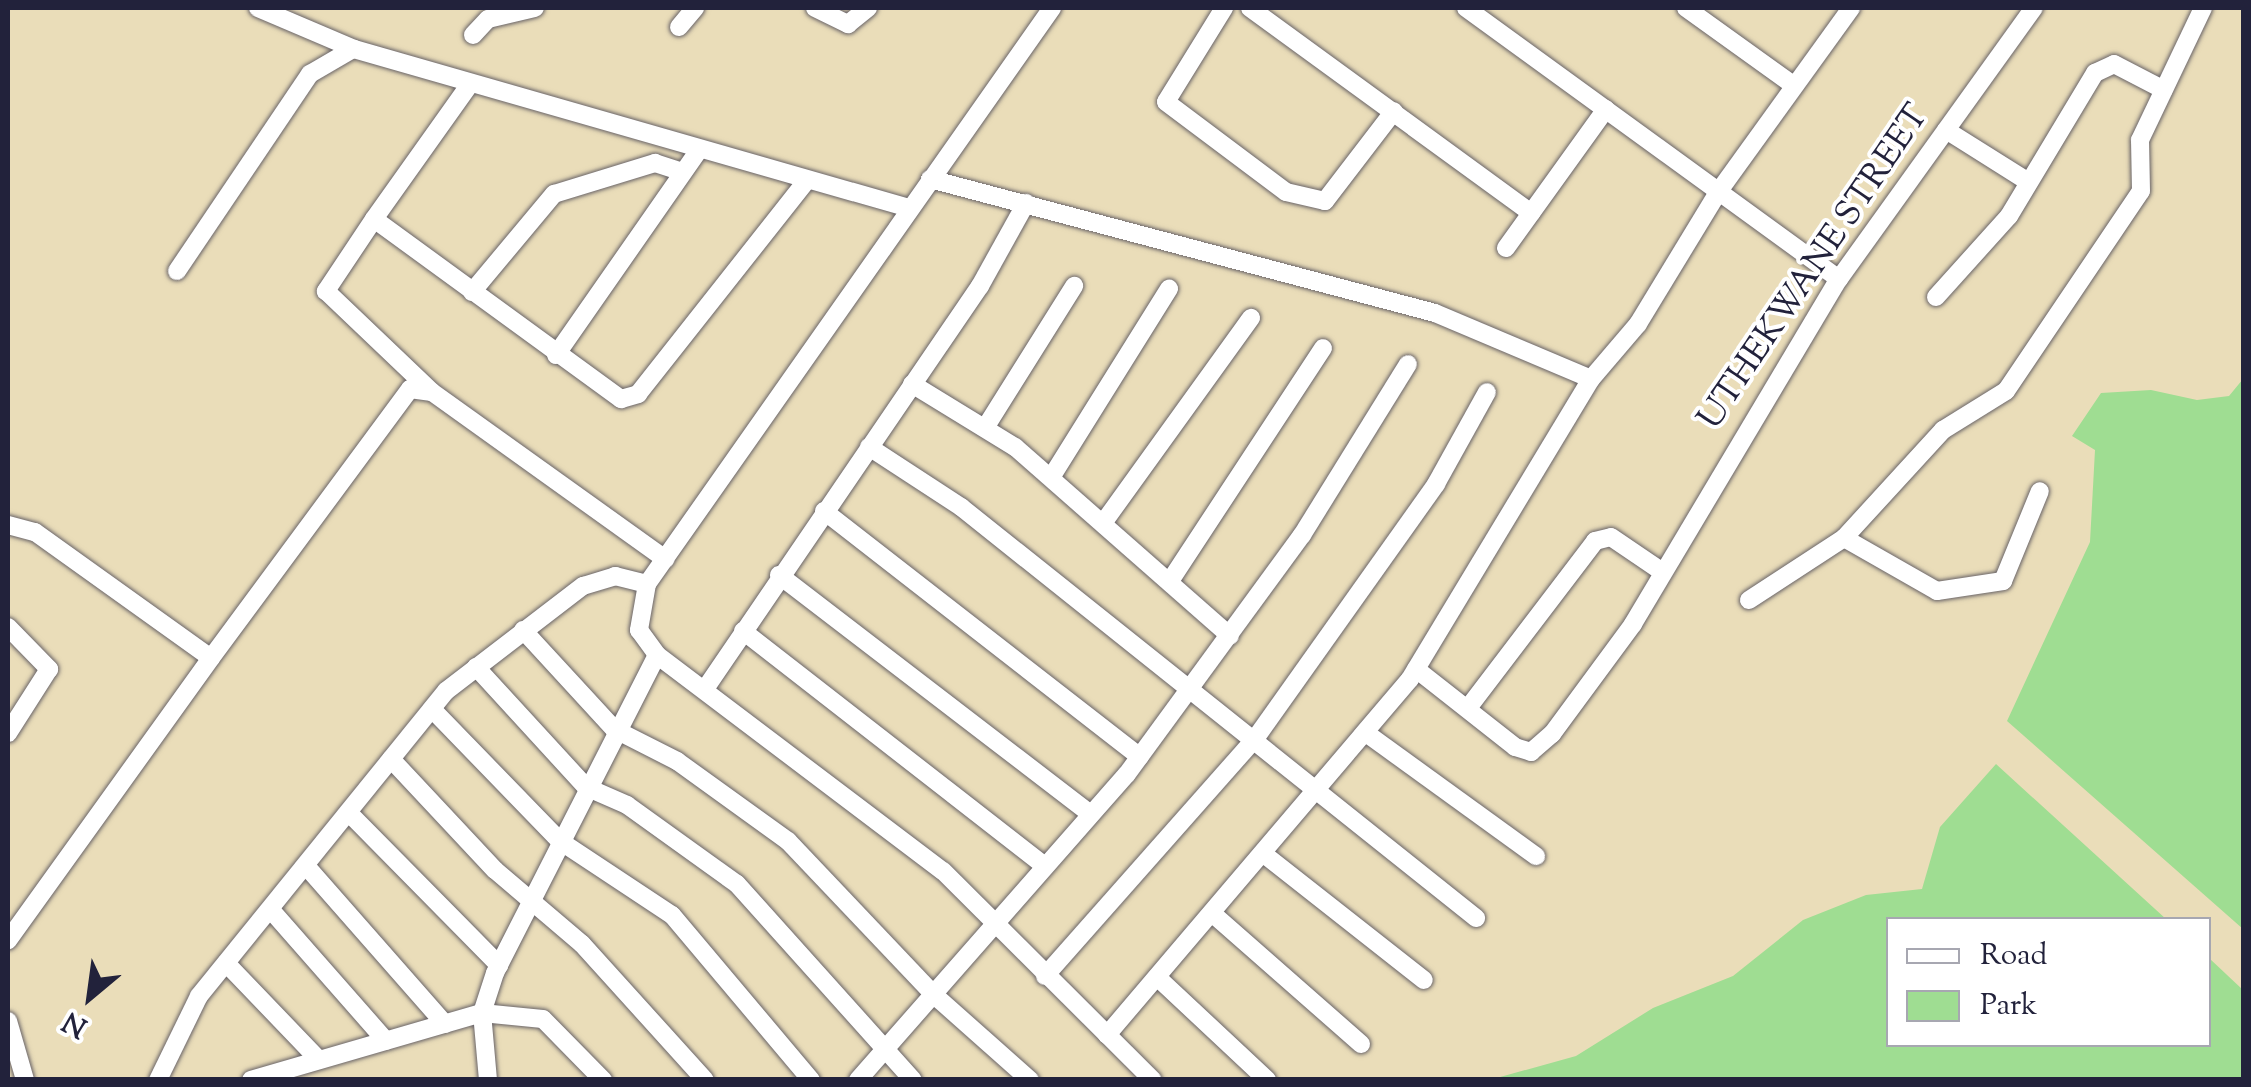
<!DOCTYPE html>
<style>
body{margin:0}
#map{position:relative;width:2251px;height:1087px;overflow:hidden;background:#eaddb9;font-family:"Sorts Mill Goudy",serif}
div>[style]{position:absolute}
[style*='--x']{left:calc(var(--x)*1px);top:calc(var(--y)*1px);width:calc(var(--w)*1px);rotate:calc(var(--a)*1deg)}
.green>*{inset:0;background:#9fdd92}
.roads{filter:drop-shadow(0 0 2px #686367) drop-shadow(0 0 2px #686367)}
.street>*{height:18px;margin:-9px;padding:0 9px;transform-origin:9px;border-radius:9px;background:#fff}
span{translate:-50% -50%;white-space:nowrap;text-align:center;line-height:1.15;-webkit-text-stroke:8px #fff;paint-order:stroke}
.street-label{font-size:35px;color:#22223b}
.frame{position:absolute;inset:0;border:10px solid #22223b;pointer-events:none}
.legend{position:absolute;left:1886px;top:917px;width:325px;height:130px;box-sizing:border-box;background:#fff;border:2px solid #a7a7b1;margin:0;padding:12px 18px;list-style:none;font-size:30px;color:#22223b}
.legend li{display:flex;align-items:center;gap:20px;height:50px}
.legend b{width:50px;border:2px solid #a7a7b1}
.north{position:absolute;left:40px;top:947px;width:100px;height:100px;-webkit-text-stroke:8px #fff;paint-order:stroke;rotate:209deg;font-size:28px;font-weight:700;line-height:40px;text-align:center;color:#22223b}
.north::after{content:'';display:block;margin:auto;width:35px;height:45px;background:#22223b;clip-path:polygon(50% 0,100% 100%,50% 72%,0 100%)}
</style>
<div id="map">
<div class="green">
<i style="clip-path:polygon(2243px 379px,2243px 929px,2007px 721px,2090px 542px,2095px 450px,2072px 436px,2101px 393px,2151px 390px,2197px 400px,2229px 396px)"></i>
<i style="clip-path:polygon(1996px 764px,2166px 919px,1888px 920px,1888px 1044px,2208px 1044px,2209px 958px,2243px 990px,2243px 1079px,1493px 1079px,1576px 1056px,1653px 1008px,1733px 976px,1803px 920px,1866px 895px,1922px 889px,1940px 827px)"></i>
</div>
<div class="roads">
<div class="street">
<i style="--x:258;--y:8;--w:104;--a:23.1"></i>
<i style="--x:354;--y:49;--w:577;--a:15.99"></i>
<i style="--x:815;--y:8;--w:37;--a:26"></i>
<i style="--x:848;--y:24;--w:26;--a:-39"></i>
<i style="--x:1052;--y:8;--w:704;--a:125.11"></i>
<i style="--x:647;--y:584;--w:47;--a:99.9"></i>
<i style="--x:639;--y:630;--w:31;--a:54"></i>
<i style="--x:657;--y:655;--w:358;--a:37.1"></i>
<i style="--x:943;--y:871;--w:296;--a:44.9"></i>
<i style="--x:1224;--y:8;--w:110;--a:121.7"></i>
<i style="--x:1166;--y:102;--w:150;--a:36.9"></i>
<i style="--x:1286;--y:192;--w:40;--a:13"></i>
<i style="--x:1325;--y:201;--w:113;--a:-52.5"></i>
<i style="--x:1250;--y:8;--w:348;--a:36.1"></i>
<i style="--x:1466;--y:8;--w:461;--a:36"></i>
<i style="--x:1686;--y:8;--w:132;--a:35.7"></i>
<i style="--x:679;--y:27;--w:25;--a:-50"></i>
<i style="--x:473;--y:35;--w:22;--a:-47"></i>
<i style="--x:488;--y:19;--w:48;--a:-13.2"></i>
<i style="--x:470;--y:84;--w:166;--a:125.4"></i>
<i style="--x:374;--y:219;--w:306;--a:36.1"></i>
<i style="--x:621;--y:399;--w:18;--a:-16"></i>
<i style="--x:638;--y:394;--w:271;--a:-51.7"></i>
<i style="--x:1946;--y:130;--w:96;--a:32.2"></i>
<i style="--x:930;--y:179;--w:522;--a:14.86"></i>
<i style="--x:1435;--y:313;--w:169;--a:22.9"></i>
<i style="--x:374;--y:219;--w:87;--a:123.7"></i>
<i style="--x:326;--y:291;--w:146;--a:43.6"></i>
<i style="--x:1506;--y:248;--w:171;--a:-54.3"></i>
<i style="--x:177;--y:271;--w:238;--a:-56"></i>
<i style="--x:310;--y:74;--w:50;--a:-30.2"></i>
<i style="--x:472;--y:292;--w:128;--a:-50.1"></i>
<i style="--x:554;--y:194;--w:106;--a:-17.1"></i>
<i style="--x:655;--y:163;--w:29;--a:18"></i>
<i style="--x:1936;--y:297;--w:109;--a:-48"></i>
<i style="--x:2009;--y:216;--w:167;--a:-59"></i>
<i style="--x:2095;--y:73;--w:21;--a:-25"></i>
<i style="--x:2114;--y:64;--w:56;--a:27.5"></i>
<i style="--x:556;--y:355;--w:250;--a:-55.1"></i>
<i style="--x:912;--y:384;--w:121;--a:31.5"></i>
<i style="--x:1015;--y:447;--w:286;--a:41.3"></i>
<i style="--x:985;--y:428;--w:168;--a:-57.9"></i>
<i style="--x:869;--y:447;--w:110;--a:33.1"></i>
<i style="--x:961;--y:507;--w:659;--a:38.59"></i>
<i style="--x:1052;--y:476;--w:221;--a:-58"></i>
<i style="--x:824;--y:511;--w:400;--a:37.9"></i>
<i style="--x:1106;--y:519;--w:248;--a:-54.2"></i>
<i style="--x:8;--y:525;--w:28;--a:15"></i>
<i style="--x:35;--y:532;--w:216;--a:35.6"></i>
<i style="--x:211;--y:658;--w:348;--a:125.7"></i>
<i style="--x:1844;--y:538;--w:107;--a:29.7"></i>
<i style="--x:1937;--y:591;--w:67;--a:-8.6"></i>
<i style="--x:2003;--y:581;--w:97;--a:-67.7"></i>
<i style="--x:779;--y:575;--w:392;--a:37.5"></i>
<i style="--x:1172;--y:578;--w:275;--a:-56.7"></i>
<i style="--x:1749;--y:600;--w:113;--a:-33.1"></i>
<i style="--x:1844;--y:538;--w:147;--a:-47.5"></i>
<i style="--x:1943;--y:430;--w:74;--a:-31.8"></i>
<i style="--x:2006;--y:391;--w:241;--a:-56"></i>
<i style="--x:2141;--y:191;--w:51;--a:-91.1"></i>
<i style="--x:2140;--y:140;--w:146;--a:-64.5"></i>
<i style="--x:8;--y:627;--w:59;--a:45.7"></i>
<i style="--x:49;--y:669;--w:76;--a:122.6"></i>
<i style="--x:523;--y:630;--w:134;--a:47.4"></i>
<i style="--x:614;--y:729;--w:71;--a:26.9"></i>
<i style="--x:677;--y:761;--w:137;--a:35.8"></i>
<i style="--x:788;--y:841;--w:211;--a:46.5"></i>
<i style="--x:933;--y:994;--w:130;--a:41.6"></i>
<i style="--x:743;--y:631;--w:381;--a:37.9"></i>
<i style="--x:211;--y:658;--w:335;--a:-53.5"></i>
<i style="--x:410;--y:389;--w:22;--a:8"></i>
<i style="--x:432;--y:392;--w:287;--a:35.6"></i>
<i style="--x:476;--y:667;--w:163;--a:47.5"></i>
<i style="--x:586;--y:787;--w:45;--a:23.7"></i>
<i style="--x:627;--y:805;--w:135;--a:35.7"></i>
<i style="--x:737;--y:884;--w:263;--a:48.1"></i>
<i style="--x:1416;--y:669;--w:126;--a:38.2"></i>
<i style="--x:1515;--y:747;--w:17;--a:17"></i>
<i style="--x:1531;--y:752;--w:28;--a:-41"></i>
<i style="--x:1552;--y:734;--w:137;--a:-53.6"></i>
<i style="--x:1633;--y:624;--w:402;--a:-59.2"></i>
<i style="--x:1839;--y:279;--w:334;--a:-54.3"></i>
<i style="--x:705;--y:689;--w:488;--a:-55.7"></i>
<i style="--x:980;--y:286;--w:95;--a:-61"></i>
<i style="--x:1468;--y:708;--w:210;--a:-52.7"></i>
<i style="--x:1595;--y:541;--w:16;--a:-14"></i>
<i style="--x:1611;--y:537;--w:57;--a:34.2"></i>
<i style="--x:432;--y:709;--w:184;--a:45.9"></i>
<i style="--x:560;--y:841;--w:134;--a:33.5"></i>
<i style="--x:672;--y:915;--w:216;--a:49.9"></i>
<i style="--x:1366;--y:733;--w:210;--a:35.9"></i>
<i style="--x:391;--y:759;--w:152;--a:46.9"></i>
<i style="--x:495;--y:870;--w:114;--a:40.4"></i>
<i style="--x:582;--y:944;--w:183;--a:47.9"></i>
<i style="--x:349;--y:813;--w:214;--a:45.4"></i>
<i style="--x:1265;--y:855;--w:202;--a:38.2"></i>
<i style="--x:307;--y:867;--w:209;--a:48.7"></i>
<i style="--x:271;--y:910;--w:174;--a:48.7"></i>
<i style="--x:1213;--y:914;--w:197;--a:41.3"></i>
<i style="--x:226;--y:963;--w:134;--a:46.2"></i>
<i style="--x:1045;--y:976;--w:317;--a:-48.5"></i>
<i style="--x:1255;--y:739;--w:313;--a:-54.6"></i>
<i style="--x:1436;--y:484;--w:105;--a:-61"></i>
<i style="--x:1157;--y:977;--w:151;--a:43.1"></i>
<i style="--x:8;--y:1021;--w:61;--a:73.9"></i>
<i style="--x:1107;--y:1035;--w:467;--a:-49.6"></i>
<i style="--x:1410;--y:679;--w:350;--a:-58.9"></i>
<i style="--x:1591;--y:379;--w:72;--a:-49.5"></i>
<i style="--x:1638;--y:324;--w:156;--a:-58.7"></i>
<i style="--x:1719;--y:191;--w:226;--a:-54.2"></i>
<i style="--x:158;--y:1080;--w:93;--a:-64"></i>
<i style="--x:199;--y:996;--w:392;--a:-51"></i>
<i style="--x:446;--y:691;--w:173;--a:-37.5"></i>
<i style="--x:583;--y:586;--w:34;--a:-17"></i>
<i style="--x:615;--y:576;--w:33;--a:14"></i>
<i style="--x:251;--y:1080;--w:241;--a:-16.2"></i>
<i style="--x:482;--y:1013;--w:61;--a:5.6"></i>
<i style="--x:543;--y:1019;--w:86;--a:45.5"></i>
<i style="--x:488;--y:1080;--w:67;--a:-95.1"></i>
<i style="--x:482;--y:1013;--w:42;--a:-72"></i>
<i style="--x:495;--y:973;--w:357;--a:-63"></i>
<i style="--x:858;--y:1080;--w:407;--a:-48.7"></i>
<i style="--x:1127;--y:774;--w:296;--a:-53.8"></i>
<i style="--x:1302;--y:535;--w:201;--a:-58.2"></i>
</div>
</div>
<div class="street-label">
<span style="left:1815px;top:268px;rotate:-56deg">UTHEKWANE STREET</span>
</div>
<div class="frame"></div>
<ul class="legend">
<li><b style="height:12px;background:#fff"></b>Road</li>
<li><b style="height:28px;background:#9fdd92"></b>Park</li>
</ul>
<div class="north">N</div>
</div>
